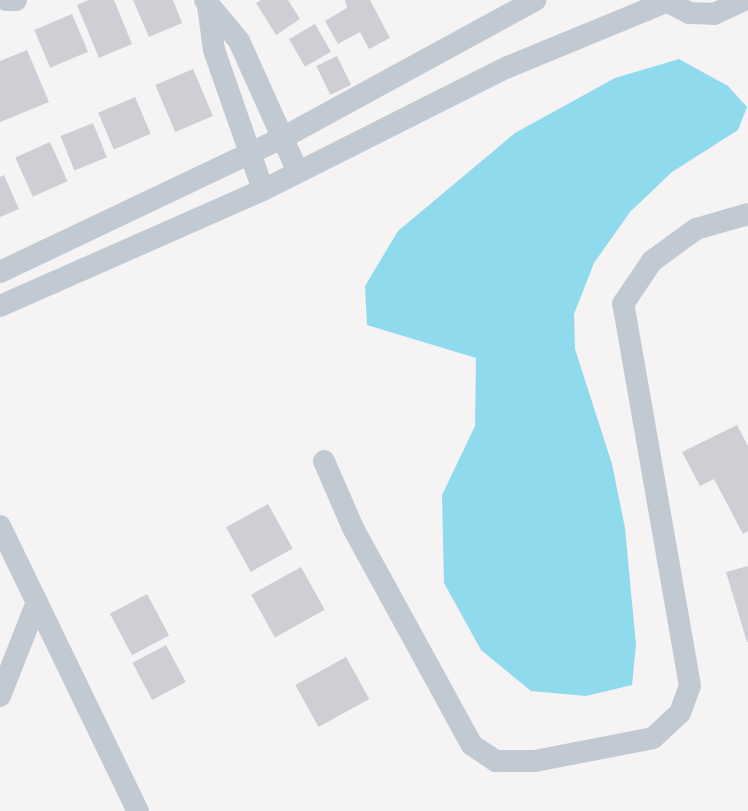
<!DOCTYPE html>
<style>
body{margin:0}
#map{position:relative;width:748px;height:811px;overflow:hidden;background:#f5f3f3;font-family:"Exo 2",sans-serif}
div>[style]{position:absolute}
[style*='--x']{left:calc(var(--x)*1px);top:calc(var(--y)*1px);width:calc(var(--w)*1px);rotate:calc(var(--a)*1deg)}
.water>*{inset:0;background:#90daee}
.building>*{inset:0;background:#cdcfd5;transform-origin:0 0}
.street>*{height:22px;margin:-11px;padding:0 11px;transform-origin:11px;border-radius:11px;background:#c1cad2}
span{translate:-50% -50%;white-space:nowrap;text-align:center;line-height:1.15;-webkit-text-stroke:6px #fff;paint-order:stroke}
</style>
<div id="map">
<div class="water">
<i style="clip-path:polygon(679px 59px,728px 86px,747px 107px,738px 130px,672px 172px,630px 212px,594px 263px,574px 314px,575px 349px,612px 464px,625px 528px,636px 645px,632px 685px,586px 696px,531px 691px,481px 650px,444px 583px,442px 495px,475px 426px,476px 358px,367px 325px,365px 286px,398px 231px,515px 133px,615px 78px)"></i>
</div>
<div class="building">
<i style="clip-path:polygon(89px 0,114px 0,132px 44px,99px 58px,77px 5px)"></i>
<i style="clip-path:polygon(133px 0,173px 0,182px 23px,149px 37px)"></i>
<i style="clip-path:polygon(261px 0,288px 0,300px 19px,276px 35px,256px 3px)"></i>
<i style="clip-path:polygon(370px 0,390px 38px,369px 49px,360px 32px,338px 44px,325px 21px,347px 8px,345px 0)"></i>
<i style="left:72px;top:14px;width:41px;height:41px;rotate:67deg"></i>
<i style="left:315px;top:24px;width:32px;height:30px;rotate:60deg"></i>
<i style="clip-path:polygon(27px 50px,49px 102px,0 122px,0 61px)"></i>
<i style="left:337px;top:56px;width:32px;height:23px;rotate:64deg"></i>
<i style="left:193px;top:69px;width:51px;height:41px;rotate:67deg"></i>
<i style="left:135px;top:97px;width:40px;height:40px;rotate:67deg"></i>
<i style="left:93px;top:123px;width:37px;height:35px;rotate:68deg"></i>
<i style="left:50px;top:142px;width:43px;height:38px;rotate:66deg"></i>
<i style="clip-path:polygon(4px 175px,19px 209px,0 217px,0 177px)"></i>
<i style="clip-path:polygon(737px 425px,748px 446px,748px 531px,743px 534px,714px 479px,700px 486px,682px 452px)"></i>
<i style="left:268px;top:504px;width:51px;height:48px;rotate:61deg"></i>
<i style="clip-path:polygon(748px 566px,748px 642px,747px 642px,726px 572px)"></i>
<i style="left:301px;top:567px;width:49px;height:57px;rotate:61deg"></i>
<i style="left:147px;top:594px;width:47px;height:42px;rotate:62deg"></i>
<i style="left:166px;top:645px;width:42px;height:38px;rotate:62deg"></i>
<i style="left:346px;top:657px;width:48px;height:58px;rotate:61deg"></i>
</div>
<div class="street">
<i style="--x:6;--y:0;--w:10;--a:0"></i>
<i style="--x:205;--y:0;--w:53;--a:50.3"></i>
<i style="--x:239;--y:41;--w:141;--a:65.8"></i>
<i style="--x:664;--y:0;--w:28;--a:27"></i>
<i style="--x:689;--y:13;--w:25;--a:2"></i>
<i style="--x:714;--y:14;--w:33;--a:-25"></i>
<i style="--x:208;--y:6;--w:44;--a:82.2"></i>
<i style="--x:214;--y:50;--w:148;--a:70.7"></i>
<i style="--x:0;--y:272;--w:317;--a:-25.4"></i>
<i style="--x:286;--y:136;--w:284;--a:-28.6"></i>
<i style="--x:0;--y:306;--w:287;--a:-23.8"></i>
<i style="--x:263;--y:190;--w:274;--a:-26.7"></i>
<i style="--x:508;--y:67;--w:171;--a:-22.4"></i>
<i style="--x:324;--y:461;--w:73;--a:66.6"></i>
<i style="--x:353;--y:528;--w:247;--a:61.3"></i>
<i style="--x:472;--y:745;--w:29;--a:34"></i>
<i style="--x:496;--y:761;--w:39;--a:0"></i>
<i style="--x:535;--y:761;--w:120;--a:-11"></i>
<i style="--x:653;--y:738;--w:37;--a:-43"></i>
<i style="--x:680;--y:713;--w:29;--a:-70"></i>
<i style="--x:690;--y:686;--w:388;--a:-99.9"></i>
<i style="--x:623;--y:304;--w:52;--a:-56"></i>
<i style="--x:652;--y:261;--w:54;--a:-36"></i>
<i style="--x:696;--y:229;--w:54;--a:-16.1"></i>
<i style="--x:0;--y:526;--w:317;--a:64.2"></i>
<i style="--x:0;--y:696;--w:101;--a:-68.5"></i>
</div>
</div>
